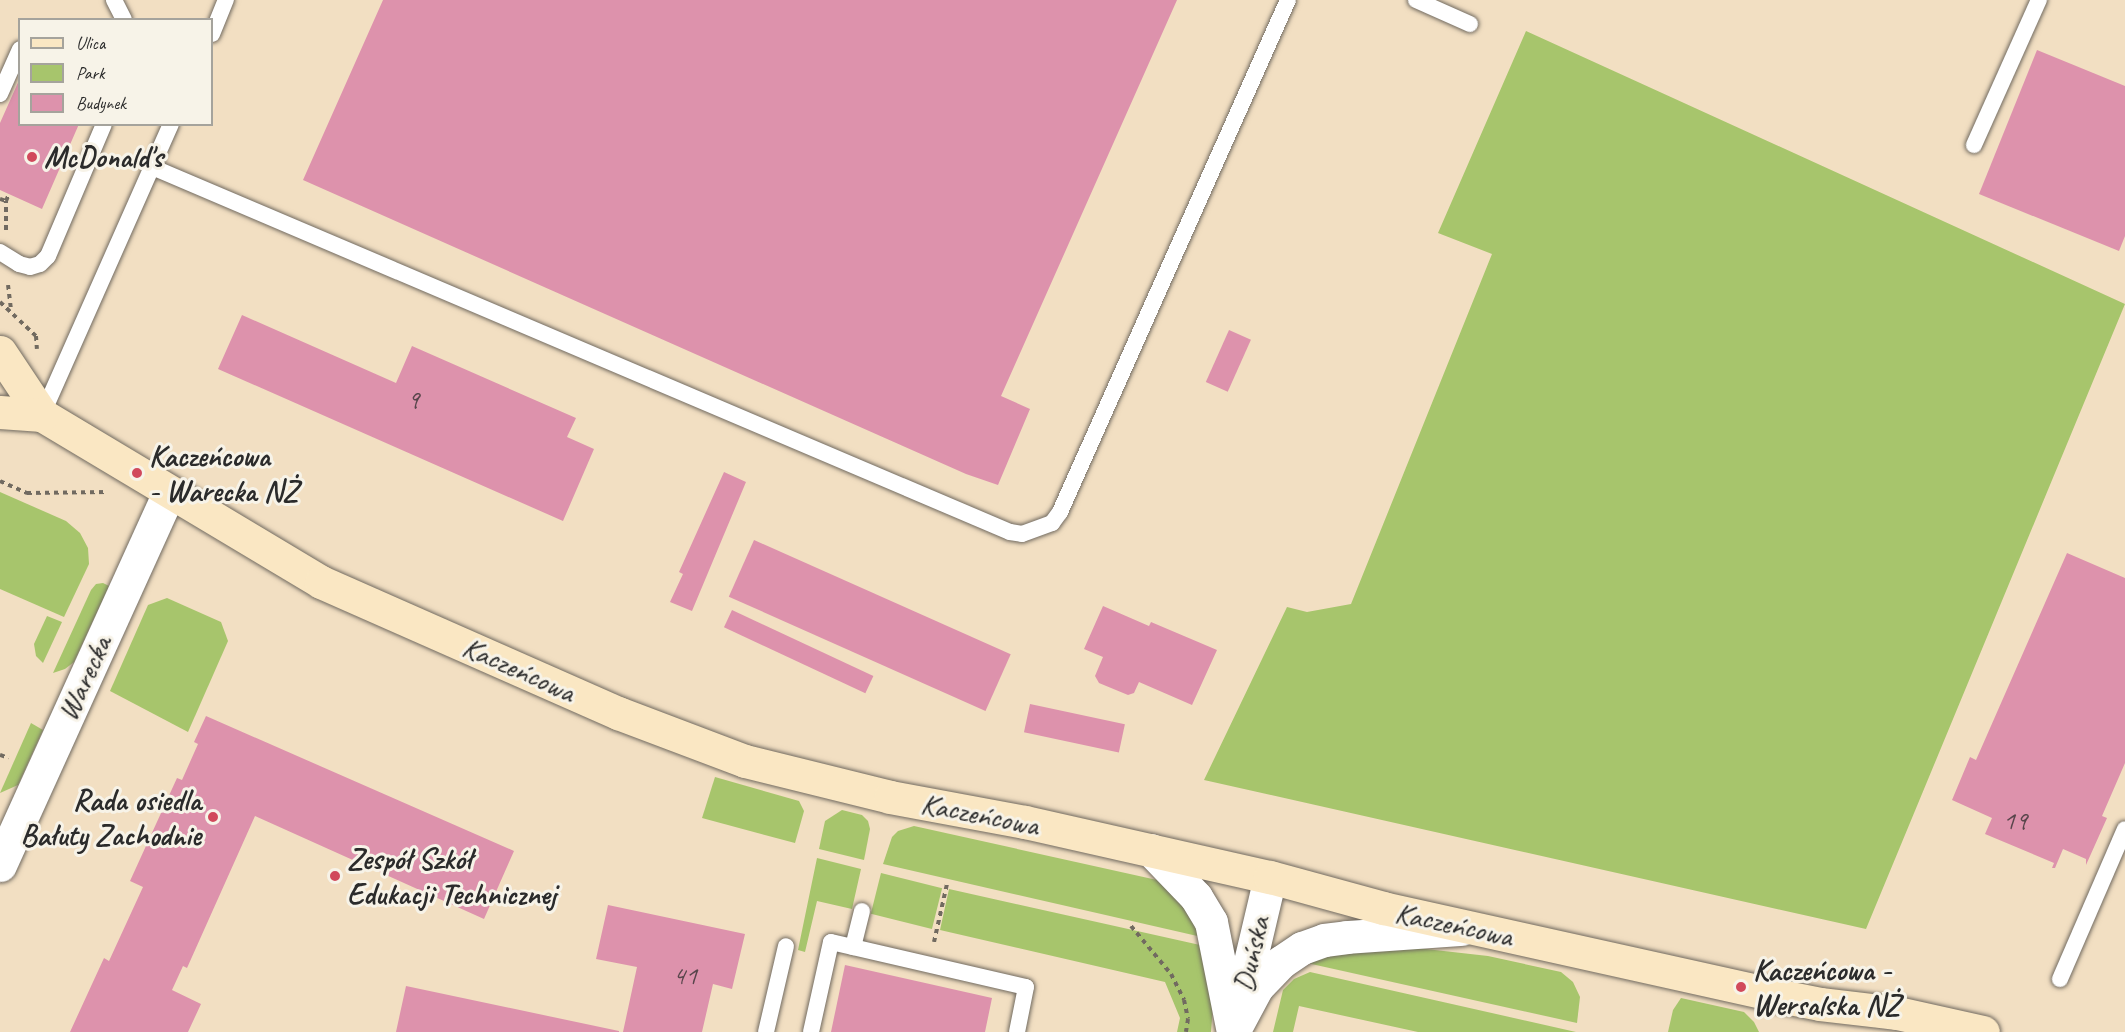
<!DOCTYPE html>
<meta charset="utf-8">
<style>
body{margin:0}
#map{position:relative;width:2125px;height:1032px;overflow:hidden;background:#f2dfc2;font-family:Caveat,sans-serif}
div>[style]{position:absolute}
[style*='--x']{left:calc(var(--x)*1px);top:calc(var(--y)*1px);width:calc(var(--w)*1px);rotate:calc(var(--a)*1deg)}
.green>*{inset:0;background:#a7c56c;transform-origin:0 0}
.building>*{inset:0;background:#dd92ac;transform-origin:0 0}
.path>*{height:4px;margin-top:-2px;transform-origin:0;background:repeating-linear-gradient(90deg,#716a60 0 4.5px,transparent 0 9px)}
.roads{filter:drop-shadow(0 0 2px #716a60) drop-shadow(0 0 2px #716a60)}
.lane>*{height:16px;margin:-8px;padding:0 8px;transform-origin:8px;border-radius:8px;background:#fff}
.street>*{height:33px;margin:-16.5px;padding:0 16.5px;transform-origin:16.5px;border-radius:16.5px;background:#fff}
.secondary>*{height:33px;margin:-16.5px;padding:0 16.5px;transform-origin:16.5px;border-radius:16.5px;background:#fae7c3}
.dots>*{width:16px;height:16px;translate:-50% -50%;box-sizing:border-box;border:3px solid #f7f3e8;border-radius:50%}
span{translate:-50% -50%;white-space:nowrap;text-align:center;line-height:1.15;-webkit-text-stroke:6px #f7f3e8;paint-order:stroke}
.number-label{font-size:27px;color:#58454b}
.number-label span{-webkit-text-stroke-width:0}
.poi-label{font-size:30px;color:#2b2b2b;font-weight:700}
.left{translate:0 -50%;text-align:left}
.right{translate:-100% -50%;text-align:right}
.street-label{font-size:30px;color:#2b2b2b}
.legend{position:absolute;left:18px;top:18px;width:195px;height:108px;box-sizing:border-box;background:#f7f3e8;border:2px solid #a5a39c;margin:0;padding:8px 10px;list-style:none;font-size:18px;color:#2b2b2b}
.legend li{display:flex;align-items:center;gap:12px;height:30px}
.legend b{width:30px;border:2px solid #a5a39c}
</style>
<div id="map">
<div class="green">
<i style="clip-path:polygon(1526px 31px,2125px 304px,1866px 929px,1204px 780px,1287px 607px,1307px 612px,1351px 604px,1492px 254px,1438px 233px)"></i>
<i style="clip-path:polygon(0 492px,66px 521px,80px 533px,88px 548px,89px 564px,64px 617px,0 589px)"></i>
<i style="clip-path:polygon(103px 583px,109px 586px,74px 662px,65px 669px,53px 673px,91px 590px,96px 584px)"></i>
<i style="clip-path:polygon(167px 598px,221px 622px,228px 641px,188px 732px,110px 691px,148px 605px)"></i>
<i style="clip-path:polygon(47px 616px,62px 622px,43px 663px,36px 656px,34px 644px)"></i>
<i style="clip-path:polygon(31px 723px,43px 730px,18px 785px,0 793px)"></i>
<i style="clip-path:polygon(715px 777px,799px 801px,804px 811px,795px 843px,702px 818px)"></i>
<i style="clip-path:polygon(842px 810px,862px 815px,868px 821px,870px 829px,864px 860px,819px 849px,825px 821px)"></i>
<i style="clip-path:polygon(914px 826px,1157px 880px,1172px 889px,1206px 938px,883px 864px,892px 837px,898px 831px)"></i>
<i style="clip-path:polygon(817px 858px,861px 869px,852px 909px,817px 901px,805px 952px,798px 950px)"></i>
<i style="left:881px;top:873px;width:63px;height:42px;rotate:14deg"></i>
<i style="clip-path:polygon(949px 889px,1209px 947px,1213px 1006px,1211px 1032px,1177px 1032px,1180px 1018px,1165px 982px,940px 930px)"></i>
<i style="clip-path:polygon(1417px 948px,1488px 956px,1561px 972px,1573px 982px,1580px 997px,1577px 1023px,1298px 961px,1310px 954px)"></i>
<i style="clip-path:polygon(1310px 972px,1576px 1032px,1418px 1032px,1299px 1006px,1293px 1032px,1273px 1032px,1283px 990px,1294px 979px)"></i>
<i style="clip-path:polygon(1681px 998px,1744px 1012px,1754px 1022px,1759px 1032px,1668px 1032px,1673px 1010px)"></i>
</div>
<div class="building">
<i style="clip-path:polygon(383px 0,1177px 0,1001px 396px,1030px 409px,998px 485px,966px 474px,303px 180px)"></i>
<i style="clip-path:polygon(2037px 50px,2125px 86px,2125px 236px,2119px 251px,1979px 194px)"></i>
<i style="clip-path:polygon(20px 78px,20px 124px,79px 124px,42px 209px,0 190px,0 123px)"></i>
<i style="clip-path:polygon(242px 315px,396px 383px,412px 346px,576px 418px,567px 437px,594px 449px,563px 521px,218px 369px)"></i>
<i style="left:1229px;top:330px;width:24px;height:57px;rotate:24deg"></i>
<i style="clip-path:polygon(724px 472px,746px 482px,692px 611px,670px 602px,683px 574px,679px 572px)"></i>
<i style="left:754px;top:540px;width:281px;height:62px;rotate:24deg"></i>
<i style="clip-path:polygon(2067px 553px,2125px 578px,2125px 763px,2102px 816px,2107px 818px,2086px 865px,2086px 859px,2063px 849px,2055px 868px,2052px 868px,2054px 863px,1985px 834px,1992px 818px,1952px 800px,1970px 757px,1976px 760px)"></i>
<i style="clip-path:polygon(1103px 606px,1149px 626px,1151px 622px,1217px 650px,1192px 705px,1139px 682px,1134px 693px,1128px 695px,1099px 683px,1095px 676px,1103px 657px,1084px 649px)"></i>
<i style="left:732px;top:610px;width:156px;height:19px;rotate:25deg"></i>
<i style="left:1030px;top:704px;width:97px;height:29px;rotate:12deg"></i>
<i style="clip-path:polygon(206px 716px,514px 851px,484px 919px,255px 816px,187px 968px,183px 966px,172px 990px,201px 1004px,188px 1032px,70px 1032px,104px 958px,109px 961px,143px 887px,130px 881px,177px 778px,182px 780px,198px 744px,194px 742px)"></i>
<i style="clip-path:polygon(608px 905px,745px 934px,732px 989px,713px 984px,702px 1032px,623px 1032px,637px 967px,596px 959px)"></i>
<i style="clip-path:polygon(845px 965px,992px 998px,985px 1032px,831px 1032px)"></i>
<i style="clip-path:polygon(406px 986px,619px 1031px,619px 1032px,396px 1032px)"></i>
</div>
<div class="path">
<i style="--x:0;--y:199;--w:6;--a:18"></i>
<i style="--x:6;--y:201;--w:8;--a:-67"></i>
<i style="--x:6;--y:230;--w:29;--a:-90"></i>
<i style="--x:8;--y:285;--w:26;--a:83"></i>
<i style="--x:0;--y:302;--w:50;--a:43.4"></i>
<i style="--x:36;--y:336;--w:13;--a:86"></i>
<i style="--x:0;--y:481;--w:30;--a:24"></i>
<i style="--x:27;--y:493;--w:81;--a:-0.7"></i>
<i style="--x:0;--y:755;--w:9;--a:18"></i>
<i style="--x:1131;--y:926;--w:62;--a:50.2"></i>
<i style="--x:1171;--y:974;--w:29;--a:63"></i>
<i style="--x:1184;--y:1000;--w:19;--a:78"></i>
<i style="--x:1188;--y:1019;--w:13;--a:99"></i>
<i style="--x:934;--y:942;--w:59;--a:-77.4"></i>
</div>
<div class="roads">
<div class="lane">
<i style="--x:114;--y:0;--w:22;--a:63"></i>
<i style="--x:1416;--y:0;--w:59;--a:24"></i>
<i style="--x:212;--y:34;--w:37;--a:-68"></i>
<i style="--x:0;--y:94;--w:49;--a:-66"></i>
<i style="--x:1974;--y:145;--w:159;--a:-65.9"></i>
<i style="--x:152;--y:167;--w:932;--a:23.05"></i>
<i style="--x:1010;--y:532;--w:12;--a:9"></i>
<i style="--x:1022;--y:534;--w:32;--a:-20"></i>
<i style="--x:1052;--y:523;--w:14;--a:-54"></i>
<i style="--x:1060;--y:512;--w:560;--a:-66"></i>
<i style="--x:0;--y:252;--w:22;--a:32"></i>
<i style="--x:19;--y:264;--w:11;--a:15"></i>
<i style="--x:30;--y:267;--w:10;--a:-17"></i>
<i style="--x:40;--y:264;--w:11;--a:-45"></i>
<i style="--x:48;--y:256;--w:143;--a:-67"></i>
<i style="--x:42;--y:415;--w:318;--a:-66.1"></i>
<i style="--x:853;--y:947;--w:37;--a:-76"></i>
<i style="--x:2060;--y:979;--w:163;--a:-66.6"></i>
<i style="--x:766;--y:1032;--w:88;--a:-76.9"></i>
<i style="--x:811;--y:1032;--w:92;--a:-77.5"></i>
<i style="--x:831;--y:942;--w:200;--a:13"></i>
<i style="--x:1026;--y:987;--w:46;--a:101.3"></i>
</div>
<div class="street">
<i style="--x:1151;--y:850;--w:65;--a:46.2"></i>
<i style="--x:1196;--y:897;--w:29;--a:59"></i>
<i style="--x:1211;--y:922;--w:112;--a:78.7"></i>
<i style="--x:0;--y:865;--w:409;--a:-65.6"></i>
<i style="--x:1240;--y:1004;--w:130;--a:-76.7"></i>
<i style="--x:1233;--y:1032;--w:51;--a:-61.9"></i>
<i style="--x:1257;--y:987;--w:35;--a:-46"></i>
<i style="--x:1281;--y:962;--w:25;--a:-34"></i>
<i style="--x:1302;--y:948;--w:23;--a:-20"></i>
<i style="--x:1324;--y:940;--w:23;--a:-7"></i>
<i style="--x:1347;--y:937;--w:114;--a:-4"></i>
</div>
<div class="secondary">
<i style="--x:0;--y:352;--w:76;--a:56.3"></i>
<i style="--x:42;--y:415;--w:325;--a:30.9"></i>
<i style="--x:321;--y:582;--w:325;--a:23.8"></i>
<i style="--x:618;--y:713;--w:136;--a:20.7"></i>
<i style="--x:745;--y:761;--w:149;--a:13.9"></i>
<i style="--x:890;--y:797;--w:137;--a:10.5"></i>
<i style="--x:1025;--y:822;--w:251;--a:12.7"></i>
<i style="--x:1270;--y:877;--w:117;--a:15.3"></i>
<i style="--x:1383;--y:908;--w:407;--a:12.5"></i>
<i style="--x:1780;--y:996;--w:41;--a:11.3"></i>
<i style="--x:1820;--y:1004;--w:78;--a:6.7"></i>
<i style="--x:1897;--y:1013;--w:88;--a:12.5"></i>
<i style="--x:0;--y:412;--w:42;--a:4.1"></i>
</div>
</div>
<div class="dots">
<i style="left:32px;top:157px;background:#d1495b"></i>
<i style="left:137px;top:473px;background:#d1495b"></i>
<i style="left:213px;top:817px;background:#d1495b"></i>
<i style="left:335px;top:876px;background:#d1495b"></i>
<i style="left:1741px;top:987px;background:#d1495b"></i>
</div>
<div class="number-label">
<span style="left:413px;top:400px">9</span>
<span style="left:2015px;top:821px">19</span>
<span style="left:685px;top:976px">41</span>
</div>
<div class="poi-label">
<span class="left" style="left:44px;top:157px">McDonald's</span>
<span class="left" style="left:149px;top:473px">Kaczeńcowa<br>- Warecka NŻ</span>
<span class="right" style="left:201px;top:817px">Rada osiedla<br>Bałuty Zachodnie</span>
<span class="left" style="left:347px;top:876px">Zespół Szkół<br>Edukacji Technicznej</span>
<span class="left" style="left:1753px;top:987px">Kaczeńcowa -<br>Wersalska NŻ</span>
</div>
<div class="street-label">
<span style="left:519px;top:669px;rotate:24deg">Kaczeńcowa</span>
<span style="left:84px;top:678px;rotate:-65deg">Warecka</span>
<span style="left:980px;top:814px;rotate:11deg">Kaczeńcowa</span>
<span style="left:1454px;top:924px;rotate:12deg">Kaczeńcowa</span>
<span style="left:1251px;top:954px;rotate:-77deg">Duńska</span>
</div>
<ul class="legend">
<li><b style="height:8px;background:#fae7c3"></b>Ulica</li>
<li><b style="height:16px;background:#a7c56c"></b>Park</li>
<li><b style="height:16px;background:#dd92ac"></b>Budynek</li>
</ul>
</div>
